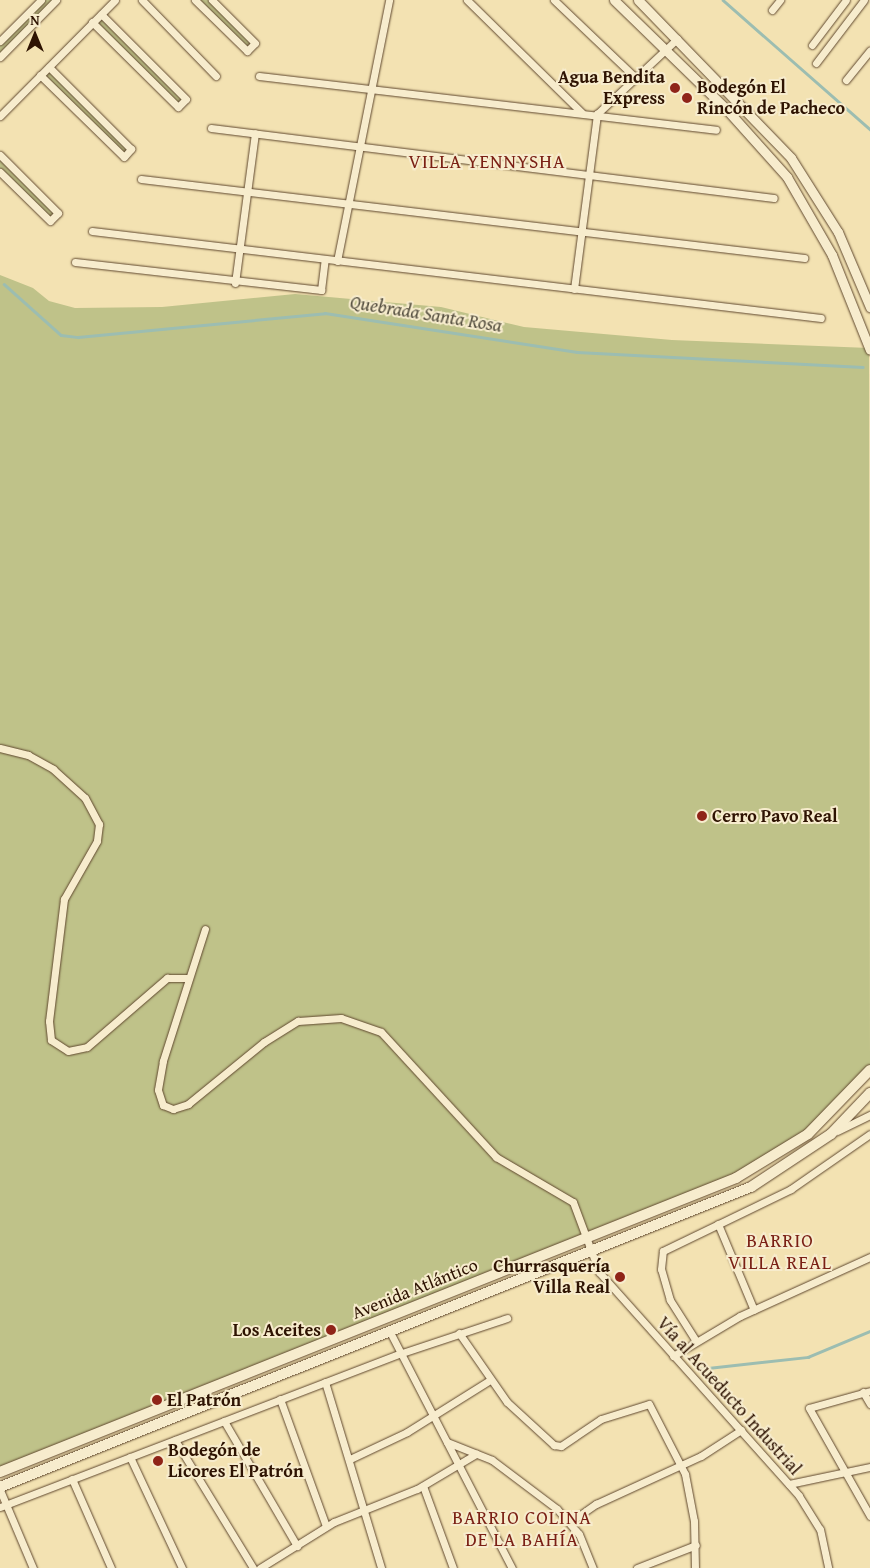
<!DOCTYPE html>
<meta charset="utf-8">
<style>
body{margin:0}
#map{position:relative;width:870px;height:1568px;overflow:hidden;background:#f3e2b2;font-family:"Gentium Book Plus",serif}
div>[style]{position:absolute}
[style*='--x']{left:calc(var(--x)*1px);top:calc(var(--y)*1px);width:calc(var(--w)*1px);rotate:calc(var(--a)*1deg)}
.green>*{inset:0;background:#bfc289;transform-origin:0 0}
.stream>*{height:2.5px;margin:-1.25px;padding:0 1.25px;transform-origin:1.25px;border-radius:1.25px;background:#9cbdb1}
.roads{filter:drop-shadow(0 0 1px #5f472e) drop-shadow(0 0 1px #5f472e)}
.minor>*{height:7px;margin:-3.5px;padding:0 3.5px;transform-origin:3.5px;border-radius:3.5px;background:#f7eccd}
.tertiary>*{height:9px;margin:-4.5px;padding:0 4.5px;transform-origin:4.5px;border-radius:4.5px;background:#f7eccd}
.secondary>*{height:10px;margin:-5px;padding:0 5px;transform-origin:5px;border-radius:5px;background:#f7eccd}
.dots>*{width:14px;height:14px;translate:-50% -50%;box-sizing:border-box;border:2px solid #f7eccd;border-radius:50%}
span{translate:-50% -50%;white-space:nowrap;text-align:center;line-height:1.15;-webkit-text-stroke:4px #f7eccd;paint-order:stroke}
.poi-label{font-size:18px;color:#2e1302;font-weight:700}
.right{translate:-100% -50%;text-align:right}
.left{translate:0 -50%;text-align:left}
.street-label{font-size:18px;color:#2e1302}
.neighbourhood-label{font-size:19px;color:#7a1f14;letter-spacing:1px}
.water-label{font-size:19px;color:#544e3f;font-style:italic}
.north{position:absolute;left:10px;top:10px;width:50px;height:50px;-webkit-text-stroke:4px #f7eccd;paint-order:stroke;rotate:0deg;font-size:14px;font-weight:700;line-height:20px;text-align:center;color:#2e1302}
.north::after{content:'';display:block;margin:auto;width:18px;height:22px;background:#2e1302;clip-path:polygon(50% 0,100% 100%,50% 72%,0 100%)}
</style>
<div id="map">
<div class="green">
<i style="clip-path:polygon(41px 0,56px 0,0 57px,0 41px)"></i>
<i style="clip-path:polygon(195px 0,212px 0,255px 43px,247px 51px)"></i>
<i style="left:101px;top:14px;width:120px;height:12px;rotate:45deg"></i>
<i style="left:49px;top:67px;width:116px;height:12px;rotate:45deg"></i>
<i style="clip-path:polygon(0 155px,58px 213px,50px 221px,0 172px)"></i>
<i style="clip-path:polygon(0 275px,33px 288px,49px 301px,75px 308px,162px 307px,295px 294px,441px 307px,524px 327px,672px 340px,869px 348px,870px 1070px,774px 1159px,0 1472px)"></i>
</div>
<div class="stream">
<i style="--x:723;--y:0;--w:196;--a:41.3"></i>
<i style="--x:4;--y:284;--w:76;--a:41.8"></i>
<i style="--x:61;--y:335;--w:17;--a:7"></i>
<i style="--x:78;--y:337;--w:248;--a:-5.5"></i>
<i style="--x:325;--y:313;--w:255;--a:8.8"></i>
<i style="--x:577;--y:352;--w:286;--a:3"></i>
<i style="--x:699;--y:1369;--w:110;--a:-6.3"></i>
<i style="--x:808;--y:1357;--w:67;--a:-22.8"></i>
</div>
<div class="roads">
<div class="minor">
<i style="--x:142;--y:0;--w:106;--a:45.8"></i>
<i style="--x:195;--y:0;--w:73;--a:44.4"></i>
<i style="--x:247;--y:51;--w:11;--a:-45"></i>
<i style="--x:255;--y:43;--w:61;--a:-135"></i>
<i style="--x:467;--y:0;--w:161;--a:44.5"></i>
<i style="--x:554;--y:0;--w:113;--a:43.6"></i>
<i style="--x:772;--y:10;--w:13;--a:-51"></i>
<i style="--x:92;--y:22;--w:121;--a:44.7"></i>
<i style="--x:178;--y:107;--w:11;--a:-45"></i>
<i style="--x:186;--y:99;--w:120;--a:-135"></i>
<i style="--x:0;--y:41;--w:58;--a:-45"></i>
<i style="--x:812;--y:45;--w:56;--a:-52.9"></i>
<i style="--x:0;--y:57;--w:80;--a:-45.5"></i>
<i style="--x:816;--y:63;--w:79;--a:-52.7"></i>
<i style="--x:40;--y:75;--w:117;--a:44.3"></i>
<i style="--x:124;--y:157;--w:11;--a:-49"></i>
<i style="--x:131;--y:149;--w:116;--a:-135"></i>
<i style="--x:259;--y:76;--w:460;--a:6.7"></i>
<i style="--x:846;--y:80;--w:38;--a:-51"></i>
<i style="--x:0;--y:116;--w:163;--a:-45.2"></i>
<i style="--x:211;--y:128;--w:567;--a:7.09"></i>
<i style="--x:0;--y:155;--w:82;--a:45"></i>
<i style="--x:58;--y:213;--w:11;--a:135"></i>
<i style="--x:50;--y:221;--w:70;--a:-135.6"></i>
<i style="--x:141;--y:179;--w:668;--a:6.8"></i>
<i style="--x:92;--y:231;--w:734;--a:6.81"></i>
<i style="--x:337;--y:261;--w:266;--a:-78.7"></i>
<i style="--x:75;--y:262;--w:248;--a:6.5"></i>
<i style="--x:321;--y:290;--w:31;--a:-83"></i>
<i style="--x:235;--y:283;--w:151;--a:-82.4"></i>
<i style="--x:574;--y:289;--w:177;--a:-82.5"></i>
<i style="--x:597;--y:114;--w:110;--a:-43.2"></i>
<i style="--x:0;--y:748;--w:29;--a:14"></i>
<i style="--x:28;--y:755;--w:29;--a:29"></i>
<i style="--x:53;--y:769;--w:43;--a:42.2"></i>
<i style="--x:85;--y:798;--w:30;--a:62"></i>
<i style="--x:99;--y:824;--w:17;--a:97"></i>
<i style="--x:97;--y:841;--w:67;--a:119.6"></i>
<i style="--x:64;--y:899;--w:123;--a:97"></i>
<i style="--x:49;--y:1021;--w:19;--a:84"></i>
<i style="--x:51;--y:1040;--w:20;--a:33"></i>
<i style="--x:68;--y:1051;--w:19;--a:-12"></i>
<i style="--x:87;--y:1047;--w:106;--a:-40.8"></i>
<i style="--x:167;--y:978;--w:21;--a:0"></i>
<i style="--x:205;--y:929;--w:139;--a:107.7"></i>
<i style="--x:163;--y:1061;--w:29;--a:100"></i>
<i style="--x:158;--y:1090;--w:16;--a:72"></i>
<i style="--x:163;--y:1105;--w:11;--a:22"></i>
<i style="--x:173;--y:1109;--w:16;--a:-18"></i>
<i style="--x:188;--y:1104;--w:98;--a:-39.2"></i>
<i style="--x:264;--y:1042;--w:40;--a:-32"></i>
<i style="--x:298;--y:1021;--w:43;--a:-4"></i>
<i style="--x:341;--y:1018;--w:42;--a:19.3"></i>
<i style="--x:381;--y:1032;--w:170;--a:47.4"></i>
<i style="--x:496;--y:1157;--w:89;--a:30.3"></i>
<i style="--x:573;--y:1202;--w:75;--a:69.6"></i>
<i style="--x:599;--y:1272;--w:300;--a:48.2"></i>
<i style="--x:799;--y:1496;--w:39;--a:58"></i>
<i style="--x:820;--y:1529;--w:40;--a:78"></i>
<i style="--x:837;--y:1131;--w:37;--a:-26"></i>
<i style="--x:718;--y:1224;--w:93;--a:67.3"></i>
<i style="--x:390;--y:1332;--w:266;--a:62.7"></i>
<i style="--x:459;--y:1333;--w:84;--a:55.2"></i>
<i style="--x:507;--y:1402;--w:64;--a:42.5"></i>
<i style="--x:554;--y:1445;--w:7;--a:8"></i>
<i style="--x:561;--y:1446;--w:48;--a:-34"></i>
<i style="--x:601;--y:1419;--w:50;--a:-17.4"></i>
<i style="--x:649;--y:1404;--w:79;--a:62.8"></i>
<i style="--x:685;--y:1474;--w:48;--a:79.2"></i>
<i style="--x:694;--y:1521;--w:47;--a:88.8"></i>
<i style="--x:696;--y:1341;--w:49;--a:-122.4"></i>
<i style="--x:670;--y:1300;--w:32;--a:-106"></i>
<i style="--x:661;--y:1269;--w:18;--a:-84"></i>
<i style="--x:663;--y:1251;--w:142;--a:-25.8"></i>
<i style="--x:791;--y:1189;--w:96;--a:-34.8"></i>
<i style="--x:673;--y:1356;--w:78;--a:-30.8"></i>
<i style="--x:740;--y:1316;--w:143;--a:-24.4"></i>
<i style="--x:325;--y:1382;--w:194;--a:73.2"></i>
<i style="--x:870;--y:1391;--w:63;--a:164.4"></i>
<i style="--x:809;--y:1408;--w:124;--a:60.5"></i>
<i style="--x:863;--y:1392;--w:14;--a:60"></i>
<i style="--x:280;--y:1399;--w:135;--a:70.1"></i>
<i style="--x:224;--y:1421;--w:145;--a:59.7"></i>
<i style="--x:175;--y:1440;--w:150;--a:58.6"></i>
<i style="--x:447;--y:1442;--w:48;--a:21.8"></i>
<i style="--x:492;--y:1460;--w:81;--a:37"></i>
<i style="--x:557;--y:1509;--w:33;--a:49"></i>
<i style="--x:579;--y:1534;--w:37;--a:68"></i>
<i style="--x:130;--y:1457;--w:123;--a:64.9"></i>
<i style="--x:350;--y:1459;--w:63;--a:-25.3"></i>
<i style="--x:407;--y:1432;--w:98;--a:-32.1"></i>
<i style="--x:72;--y:1479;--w:97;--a:66.3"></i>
<i style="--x:789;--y:1484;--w:83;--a:-11.9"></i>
<i style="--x:423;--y:1486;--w:87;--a:69.9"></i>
<i style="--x:0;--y:1490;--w:85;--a:67.1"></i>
<i style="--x:0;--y:1507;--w:427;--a:-21"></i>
<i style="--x:399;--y:1354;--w:114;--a:-18.4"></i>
<i style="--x:570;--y:1522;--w:32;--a:-35"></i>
<i style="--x:596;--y:1504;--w:115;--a:-24.6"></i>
<i style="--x:701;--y:1456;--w:48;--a:-33"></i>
<i style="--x:260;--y:1568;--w:87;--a:-31.9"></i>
<i style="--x:334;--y:1522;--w:89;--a:-21.7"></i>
<i style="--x:417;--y:1489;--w:69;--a:-30.7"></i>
<i style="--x:637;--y:1568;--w:63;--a:-21.3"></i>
</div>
<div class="tertiary">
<i style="--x:614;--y:0;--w:159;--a:44.2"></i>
<i style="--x:728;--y:111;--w:89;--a:48.2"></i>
<i style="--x:787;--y:177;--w:90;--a:60"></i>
<i style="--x:832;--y:255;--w:102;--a:68.2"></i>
<i style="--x:638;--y:0;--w:220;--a:45.9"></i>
<i style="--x:791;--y:158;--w:88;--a:57.6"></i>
<i style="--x:838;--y:232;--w:82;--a:66.9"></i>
</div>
<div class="secondary">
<i style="--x:0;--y:1472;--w:793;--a:-21.77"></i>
<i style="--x:736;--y:1178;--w:84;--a:-31.4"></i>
<i style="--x:808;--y:1134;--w:89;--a:-45.9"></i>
<i style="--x:0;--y:1487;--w:809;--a:-21.78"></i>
<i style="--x:751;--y:1187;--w:96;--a:-33.5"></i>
<i style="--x:831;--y:1134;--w:57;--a:-46.4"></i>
</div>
</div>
<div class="dots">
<i style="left:675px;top:88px;background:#8f2418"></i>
<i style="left:687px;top:98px;background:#8f2418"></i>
<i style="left:702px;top:816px;background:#8f2418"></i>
<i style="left:620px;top:1277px;background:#8f2418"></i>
<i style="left:331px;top:1330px;background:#8f2418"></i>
<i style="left:157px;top:1400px;background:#8f2418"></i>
<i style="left:158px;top:1461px;background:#8f2418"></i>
</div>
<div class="poi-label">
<span class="right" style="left:665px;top:88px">Agua Bendita<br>Express</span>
<span class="left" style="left:697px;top:98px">Bodegón El<br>Rincón de Pacheco</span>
<span class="left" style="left:712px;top:816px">Cerro Pavo Real</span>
<span class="right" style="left:610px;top:1277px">Churrasquería<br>Villa Real</span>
<span class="right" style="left:321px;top:1330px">Los Aceites</span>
<span class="left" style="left:167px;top:1400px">El Patrón</span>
<span class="left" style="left:168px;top:1461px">Bodegón de<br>Licores El Patrón</span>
</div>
<div class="street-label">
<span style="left:415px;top:1289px;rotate:-22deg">Avenida Atlántico</span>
<span style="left:729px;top:1396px;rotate:48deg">Vía al Acueducto Industrial</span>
</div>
<div class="neighbourhood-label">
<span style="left:487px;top:162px">VILLA YENNYSHA</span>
<span style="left:780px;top:1252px">BARRIO<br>VILLA REAL</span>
<span style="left:522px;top:1529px">BARRIO COLINA<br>DE LA BAHÍA</span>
</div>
<div class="water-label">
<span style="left:426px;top:314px;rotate:9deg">Quebrada Santa Rosa</span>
</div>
<div class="north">N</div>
</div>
